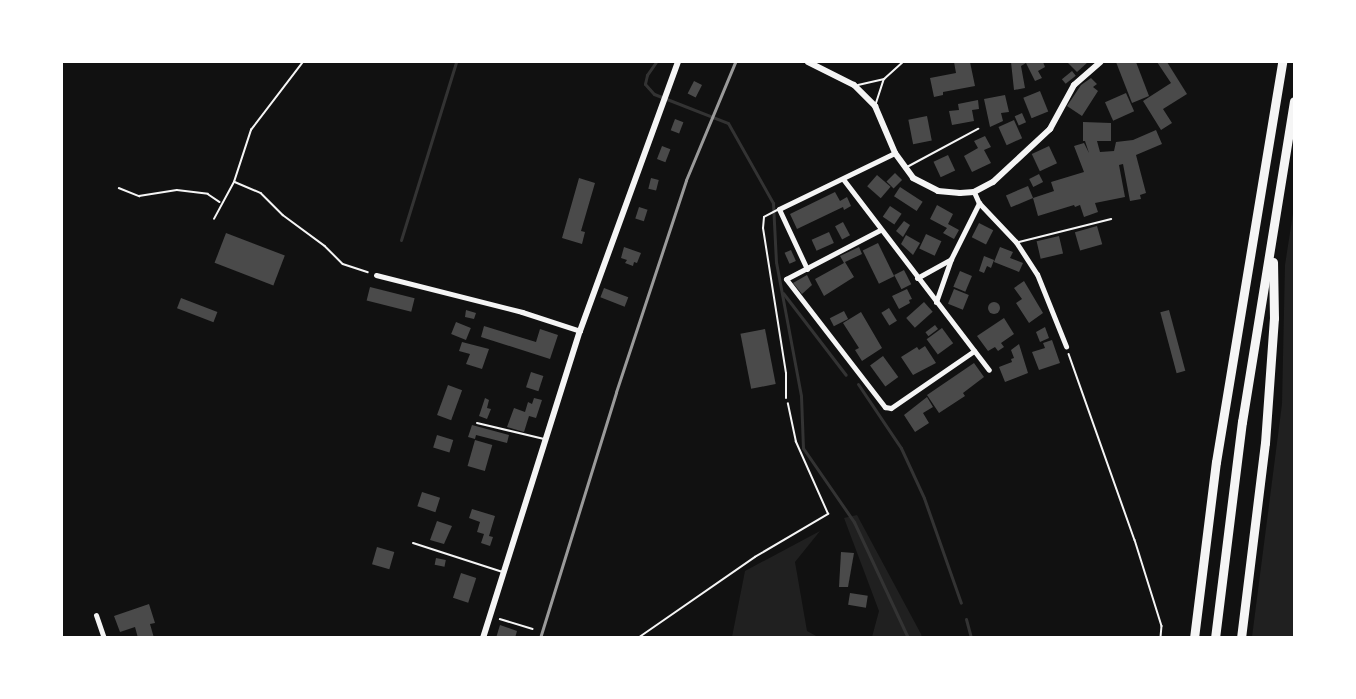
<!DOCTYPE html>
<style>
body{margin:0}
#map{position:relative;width:1356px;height:699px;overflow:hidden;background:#111;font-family:"Work Sans",sans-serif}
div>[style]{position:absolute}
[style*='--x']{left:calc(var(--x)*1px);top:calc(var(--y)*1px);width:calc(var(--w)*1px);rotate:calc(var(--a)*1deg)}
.green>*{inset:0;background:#202020}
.stream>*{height:3px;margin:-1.5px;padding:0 1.5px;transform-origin:1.5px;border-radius:1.5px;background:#333}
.building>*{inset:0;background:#4a4a4a;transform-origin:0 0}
.round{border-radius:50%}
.path>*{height:1.5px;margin:-0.75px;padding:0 0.75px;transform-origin:0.75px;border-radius:0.75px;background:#f5f5f5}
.service>*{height:2px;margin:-1px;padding:0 1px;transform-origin:1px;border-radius:1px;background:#f5f5f5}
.minor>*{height:5px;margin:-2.5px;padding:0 2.5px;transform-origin:2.5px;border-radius:2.5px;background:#f5f5f5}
.tertiary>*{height:6px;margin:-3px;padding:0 3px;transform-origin:3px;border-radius:3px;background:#f5f5f5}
.motorway>*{height:9px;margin:-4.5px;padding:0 4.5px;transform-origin:4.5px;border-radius:4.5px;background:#f5f5f5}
.rail>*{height:3px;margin:-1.5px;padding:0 1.5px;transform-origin:1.5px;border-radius:1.5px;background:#9a9a9a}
span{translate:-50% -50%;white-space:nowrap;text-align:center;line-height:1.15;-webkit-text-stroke:4.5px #fff;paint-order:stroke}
.frame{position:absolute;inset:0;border:63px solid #fff;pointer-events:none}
</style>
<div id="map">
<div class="green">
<i style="clip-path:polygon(1294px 207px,1294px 637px,1252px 637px,1282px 404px,1285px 265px)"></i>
<i style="clip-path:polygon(857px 515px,921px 634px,922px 637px,872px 637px,879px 611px,844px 518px)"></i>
<i style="clip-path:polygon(820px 531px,795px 562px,807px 631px,818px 637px,732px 637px,745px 571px)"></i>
</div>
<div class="stream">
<i style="--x:656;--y:62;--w:16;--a:125"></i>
<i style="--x:647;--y:75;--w:9;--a:103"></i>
<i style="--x:645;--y:84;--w:13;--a:48"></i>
<i style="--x:654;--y:94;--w:79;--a:21.4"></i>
<i style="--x:728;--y:123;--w:92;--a:60.6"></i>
<i style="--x:773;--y:203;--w:59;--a:87.1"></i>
<i style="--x:776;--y:262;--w:136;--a:79.4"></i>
<i style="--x:801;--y:396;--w:52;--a:87.8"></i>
<i style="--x:803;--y:448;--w:90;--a:55.4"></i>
<i style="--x:854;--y:522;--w:128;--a:65"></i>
<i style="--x:401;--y:240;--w:186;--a:-72.8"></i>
<i style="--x:783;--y:293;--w:103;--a:52.5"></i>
<i style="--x:858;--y:384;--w:77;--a:56.1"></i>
<i style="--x:901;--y:448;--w:55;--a:65.3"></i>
<i style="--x:924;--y:498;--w:111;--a:70.6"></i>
<i style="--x:966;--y:619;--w:20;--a:75"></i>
</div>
<div class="building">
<i style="clip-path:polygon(954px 62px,970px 62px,975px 86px,943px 92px,943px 95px,934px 97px,930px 78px,956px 73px)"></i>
<i style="clip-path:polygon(1011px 62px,1043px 62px,1045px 67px,1038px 71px,1042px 78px,1035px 81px,1026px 63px,1021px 66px,1025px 88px,1014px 90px)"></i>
<i style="clip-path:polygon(1067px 62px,1088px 62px,1077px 72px)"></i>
<i style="clip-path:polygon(1116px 62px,1136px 62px,1149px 96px,1132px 103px)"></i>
<i style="clip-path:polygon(1157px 62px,1167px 62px,1187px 94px,1163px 109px,1172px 123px,1161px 130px,1143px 101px,1171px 83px)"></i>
<i style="left:1072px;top:71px;width:6px;height:13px;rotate:51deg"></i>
<i style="clip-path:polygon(1091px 78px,1097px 84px,1093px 87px,1098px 91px,1082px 116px,1067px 106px,1081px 85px)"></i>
<i style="left:694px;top:81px;width:9px;height:14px;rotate:27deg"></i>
<i style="left:1040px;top:91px;width:22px;height:18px;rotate:68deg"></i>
<i style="left:1126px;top:93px;width:20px;height:23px;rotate:66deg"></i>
<i style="clip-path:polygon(1005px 95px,1009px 112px,1001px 113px,1003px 121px,990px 127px,984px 99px)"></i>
<i style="clip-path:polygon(978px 100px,979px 109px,972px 110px,974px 121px,952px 125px,949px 111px,959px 110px,958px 104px)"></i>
<i style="left:1022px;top:113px;width:10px;height:8px;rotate:66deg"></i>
<i style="left:927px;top:116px;width:25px;height:19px;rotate:79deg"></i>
<i style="left:675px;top:119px;width:9px;height:12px;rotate:21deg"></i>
<i style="left:1014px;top:120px;width:20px;height:17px;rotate:66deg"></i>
<i style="clip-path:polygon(1083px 122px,1111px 123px,1111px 141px,1097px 141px,1100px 152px,1114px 151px,1116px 142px,1133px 140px,1156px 130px,1162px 144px,1136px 155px,1146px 193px,1140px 195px,1141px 199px,1130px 201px,1123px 164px,1119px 165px,1125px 197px,1095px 203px,1098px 212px,1084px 217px,1080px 205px,1075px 207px,1074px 205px,1038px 216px,1033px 198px,1054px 191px,1051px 182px,1084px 172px,1074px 146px,1084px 143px,1089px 153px,1085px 141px,1083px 141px)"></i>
<i style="clip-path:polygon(985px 136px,991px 147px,984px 150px,991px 163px,972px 172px,964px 156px,978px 148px,974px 141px)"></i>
<i style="left:662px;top:146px;width:9px;height:14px;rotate:21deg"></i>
<i style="left:1049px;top:146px;width:19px;height:19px;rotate:65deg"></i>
<i style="left:948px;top:155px;width:17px;height:16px;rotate:65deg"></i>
<i style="left:895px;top:173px;width:10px;height:12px;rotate:45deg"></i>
<i style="left:1039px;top:174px;width:9px;height:11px;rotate:63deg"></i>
<i style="left:877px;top:175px;width:18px;height:15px;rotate:41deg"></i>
<i style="clip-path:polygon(579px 178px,595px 183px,581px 231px,585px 232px,582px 244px,562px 238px)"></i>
<i style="left:651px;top:178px;width:8px;height:11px;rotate:14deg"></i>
<i style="left:1028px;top:186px;width:13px;height:24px;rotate:67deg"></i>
<i style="left:900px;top:187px;width:27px;height:11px;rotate:33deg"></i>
<i style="clip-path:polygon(835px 192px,840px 201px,847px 197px,851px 206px,844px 210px,843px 207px,797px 229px,790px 214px)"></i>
<i style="clip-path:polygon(937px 205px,953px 214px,948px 224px,959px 230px,954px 239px,943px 233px,947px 228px,930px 219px)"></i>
<i style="left:890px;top:206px;width:14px;height:13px;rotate:34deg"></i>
<i style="left:639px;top:207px;width:9px;height:12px;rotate:18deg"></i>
<i style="clip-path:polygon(904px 221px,910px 225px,903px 237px,896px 231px)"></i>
<i style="left:843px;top:222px;width:15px;height:9px;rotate:62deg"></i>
<i style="left:979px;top:223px;width:16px;height:16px;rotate:27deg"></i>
<i style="left:1097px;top:226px;width:19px;height:23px;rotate:74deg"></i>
<i style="left:829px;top:232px;width:12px;height:19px;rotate:66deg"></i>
<i style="left:226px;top:233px;width:63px;height:32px;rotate:21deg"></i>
<i style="left:926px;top:234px;width:17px;height:16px;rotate:25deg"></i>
<i style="clip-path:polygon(906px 235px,920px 243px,913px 255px,901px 244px)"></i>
<i style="left:1059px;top:236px;width:18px;height:23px;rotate:77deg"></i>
<i style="left:878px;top:243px;width:37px;height:17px;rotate:64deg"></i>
<i style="clip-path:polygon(624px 247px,641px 253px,637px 263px,634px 262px,633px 266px,625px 263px,627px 260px,621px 258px)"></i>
<i style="clip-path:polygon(859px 247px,862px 254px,845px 262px,854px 277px,824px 296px,815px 279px,844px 263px,840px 256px)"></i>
<i style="clip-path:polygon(1000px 247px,1013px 252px,1010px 258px,1023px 263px,1019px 272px,994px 262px)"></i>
<i style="left:791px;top:250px;width:12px;height:7px;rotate:66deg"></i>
<i style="clip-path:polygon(984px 256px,994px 260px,991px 268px,987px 266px,984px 273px,979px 271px)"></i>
<i style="left:904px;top:270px;width:16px;height:11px;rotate:63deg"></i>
<i style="left:960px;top:271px;width:13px;height:17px;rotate:23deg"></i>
<i style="clip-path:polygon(807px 275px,812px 285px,802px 294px,793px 283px)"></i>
<i style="clip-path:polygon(1024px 281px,1043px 313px,1029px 323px,1016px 303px,1022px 299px,1014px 288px)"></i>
<i style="left:370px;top:287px;width:46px;height:14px;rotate:14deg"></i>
<i style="left:604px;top:288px;width:26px;height:10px;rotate:21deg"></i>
<i style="clip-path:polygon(907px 289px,912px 299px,909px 300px,910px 303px,899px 309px,892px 296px)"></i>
<i style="left:954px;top:289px;width:16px;height:16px;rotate:22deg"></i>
<i style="left:181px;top:298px;width:39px;height:11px;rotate:21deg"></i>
<i style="left:924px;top:302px;width:13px;height:24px;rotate:48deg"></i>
<i class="round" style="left:988px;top:302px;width:12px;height:12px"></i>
<i style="left:889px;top:308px;width:15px;height:9px;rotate:58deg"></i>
<i style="clip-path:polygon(466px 310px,476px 313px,474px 319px,465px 317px)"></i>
<i style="left:1169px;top:310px;width:63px;height:9px;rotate:75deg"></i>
<i style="left:844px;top:311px;width:9px;height:16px;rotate:63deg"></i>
<i style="clip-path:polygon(861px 312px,882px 348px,862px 361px,855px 350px,859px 348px,843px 323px)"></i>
<i style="clip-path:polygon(1004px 318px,1014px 334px,1001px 343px,1004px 347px,998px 351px,995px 347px,988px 351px,977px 336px)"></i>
<i style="left:456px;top:322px;width:16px;height:13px;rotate:22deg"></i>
<i style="left:935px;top:325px;width:5px;height:12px;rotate:53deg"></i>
<i style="clip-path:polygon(484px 326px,536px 342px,540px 329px,558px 335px,550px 359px,481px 337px)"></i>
<i style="clip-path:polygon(1045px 327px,1049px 338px,1040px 342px,1036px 332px)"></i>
<i style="left:942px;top:328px;width:19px;height:19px;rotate:54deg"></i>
<i style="left:765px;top:329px;width:56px;height:25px;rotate:79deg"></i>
<i style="clip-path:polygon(1052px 340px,1060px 363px,1039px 370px,1032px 352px,1045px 348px,1043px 343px)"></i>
<i style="clip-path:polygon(462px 342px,489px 349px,482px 369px,466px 364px,470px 354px,459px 351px)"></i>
<i style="clip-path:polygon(1019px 344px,1028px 373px,1005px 382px,999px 367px,1012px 362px,1011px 359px,1014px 358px,1011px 350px)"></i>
<i style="clip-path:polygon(925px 346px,936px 363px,913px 375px,901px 357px,917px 347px,919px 350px)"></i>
<i style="left:883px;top:356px;width:26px;height:16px;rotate:54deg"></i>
<i style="clip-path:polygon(974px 363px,984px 377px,963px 393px,965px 396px,939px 413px,927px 395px)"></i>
<i style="left:531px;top:372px;width:13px;height:16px;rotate:18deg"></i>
<i style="left:448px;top:385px;width:15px;height:32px;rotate:20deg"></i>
<i style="clip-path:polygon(927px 397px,933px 407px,923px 413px,929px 423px,915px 432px,904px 415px)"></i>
<i style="clip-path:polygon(485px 398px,489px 400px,487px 408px,491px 409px,487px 419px,479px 416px)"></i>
<i style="clip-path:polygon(534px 398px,542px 400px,536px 418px,529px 416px,524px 432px,507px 427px,514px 408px,525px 412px,528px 402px,532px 404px)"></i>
<i style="clip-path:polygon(472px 425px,509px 435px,507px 443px,476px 435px,475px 439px,468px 437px)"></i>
<i style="left:437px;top:435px;width:17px;height:13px;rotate:17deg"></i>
<i style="left:475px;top:440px;width:18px;height:27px;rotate:16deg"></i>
<i style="left:422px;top:492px;width:19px;height:15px;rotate:18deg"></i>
<i style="clip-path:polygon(472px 509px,495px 516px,489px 536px,493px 537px,490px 546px,481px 543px,484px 534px,477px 532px,480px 522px,469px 518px)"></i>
<i style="clip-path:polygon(437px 521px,452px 526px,444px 544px,430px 540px)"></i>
<i style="left:377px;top:547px;width:18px;height:18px;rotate:16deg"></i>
<i style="clip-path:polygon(841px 552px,854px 553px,848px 587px,839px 587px)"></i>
<i style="left:436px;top:558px;width:10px;height:7px;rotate:11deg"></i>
<i style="left:461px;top:573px;width:16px;height:26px;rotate:18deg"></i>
<i style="left:850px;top:593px;width:18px;height:12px;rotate:9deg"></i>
<i style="clip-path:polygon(149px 604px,155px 623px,150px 624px,154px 638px,138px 638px,135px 627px,120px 632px,114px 616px)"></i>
<i style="clip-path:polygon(500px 625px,517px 631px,515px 638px,496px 638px)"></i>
</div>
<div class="path">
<i style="--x:235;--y:182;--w:28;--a:23"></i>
<i style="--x:261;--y:193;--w:31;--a:45"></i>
<i style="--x:283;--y:215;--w:52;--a:36.4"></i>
<i style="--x:325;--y:246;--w:25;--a:45"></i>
<i style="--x:343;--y:264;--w:26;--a:18"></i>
<i style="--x:119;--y:188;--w:22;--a:22"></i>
<i style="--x:139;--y:196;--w:38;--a:-9"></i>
<i style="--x:177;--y:190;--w:31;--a:7"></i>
<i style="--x:208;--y:194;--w:14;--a:34"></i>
<i style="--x:214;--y:219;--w:42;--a:-61.6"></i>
<i style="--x:234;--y:182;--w:55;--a:-71.9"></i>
<i style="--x:251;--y:130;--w:86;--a:-52.6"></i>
<i style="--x:1069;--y:354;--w:197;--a:70.5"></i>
<i style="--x:1135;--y:540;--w:90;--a:72.6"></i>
<i style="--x:1162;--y:626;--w:12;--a:95"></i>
<i style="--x:500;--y:619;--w:34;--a:17"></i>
<i style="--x:638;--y:638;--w:142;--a:-34.7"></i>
<i style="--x:755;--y:557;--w:85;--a:-30.5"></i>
<i style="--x:828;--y:514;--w:79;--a:-114"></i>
<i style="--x:796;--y:442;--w:39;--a:-102"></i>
</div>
<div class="service">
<i style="--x:858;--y:85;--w:27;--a:-13"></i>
<i style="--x:875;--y:106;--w:28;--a:-72"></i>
<i style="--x:884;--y:79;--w:25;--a:-42"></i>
<i style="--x:907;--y:167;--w:81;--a:-28.2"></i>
<i style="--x:779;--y:209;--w:17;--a:152"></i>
<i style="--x:764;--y:217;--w:11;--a:95"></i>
<i style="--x:763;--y:228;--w:147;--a:81"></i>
<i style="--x:786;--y:373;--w:25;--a:90"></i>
<i style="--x:1019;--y:242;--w:95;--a:-14"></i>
<i style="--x:477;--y:423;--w:69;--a:13.4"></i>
<i style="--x:413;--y:543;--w:95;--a:17.9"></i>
</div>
<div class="minor">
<i style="--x:843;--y:179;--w:240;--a:52.6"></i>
<i style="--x:974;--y:192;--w:12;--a:66"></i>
<i style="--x:979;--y:203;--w:54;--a:46.5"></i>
<i style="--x:1016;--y:242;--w:38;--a:57"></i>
<i style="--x:1037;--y:274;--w:78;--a:68.1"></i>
<i style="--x:880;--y:230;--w:106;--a:152.5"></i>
<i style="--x:786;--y:279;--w:162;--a:52.3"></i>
<i style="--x:885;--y:407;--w:6;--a:9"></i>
<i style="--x:891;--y:408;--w:101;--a:-34.5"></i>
<i style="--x:807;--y:269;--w:66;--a:-115"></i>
<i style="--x:779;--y:209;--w:129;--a:-25.8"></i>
<i style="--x:376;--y:275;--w:151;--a:14.2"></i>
<i style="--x:522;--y:312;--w:61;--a:18.1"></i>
<i style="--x:917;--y:278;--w:39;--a:-29"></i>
<i style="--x:936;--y:302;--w:46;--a:-70.8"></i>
<i style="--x:951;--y:259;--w:63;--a:-63.4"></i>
<i style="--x:96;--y:615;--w:24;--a:71"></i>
</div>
<div class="tertiary">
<i style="--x:808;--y:62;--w:51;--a:26.6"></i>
<i style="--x:854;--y:85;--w:30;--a:45"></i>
<i style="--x:875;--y:106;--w:51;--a:66.9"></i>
<i style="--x:895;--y:153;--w:31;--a:54"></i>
<i style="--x:913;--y:178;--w:28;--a:27"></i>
<i style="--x:938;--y:191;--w:22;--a:5"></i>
<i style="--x:960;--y:193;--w:14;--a:-4"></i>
<i style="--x:974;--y:192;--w:21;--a:-28"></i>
<i style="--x:993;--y:182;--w:78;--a:-42.9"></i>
<i style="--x:1050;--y:129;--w:50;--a:-61.4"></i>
<i style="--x:1074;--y:85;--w:35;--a:-41"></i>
<i style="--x:483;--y:638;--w:322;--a:-72.5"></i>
<i style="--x:580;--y:331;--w:286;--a:-70"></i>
</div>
<div class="motorway">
<i style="--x:1194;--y:638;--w:177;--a:-82.9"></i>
<i style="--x:1216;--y:462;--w:405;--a:-80.6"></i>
<i style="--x:1215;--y:638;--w:218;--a:-82.9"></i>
<i style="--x:1242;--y:422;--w:325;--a:-80.8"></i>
<i style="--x:1241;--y:638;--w:196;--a:-83"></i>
<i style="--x:1265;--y:443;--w:125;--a:-85.9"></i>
<i style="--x:1274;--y:318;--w:56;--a:-91"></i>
</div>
<div class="rail">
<i style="--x:540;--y:638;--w:257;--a:-72.8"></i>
<i style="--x:616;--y:392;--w:223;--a:-71.7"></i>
<i style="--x:686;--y:180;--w:128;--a:-67.4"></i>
</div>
<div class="frame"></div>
</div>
